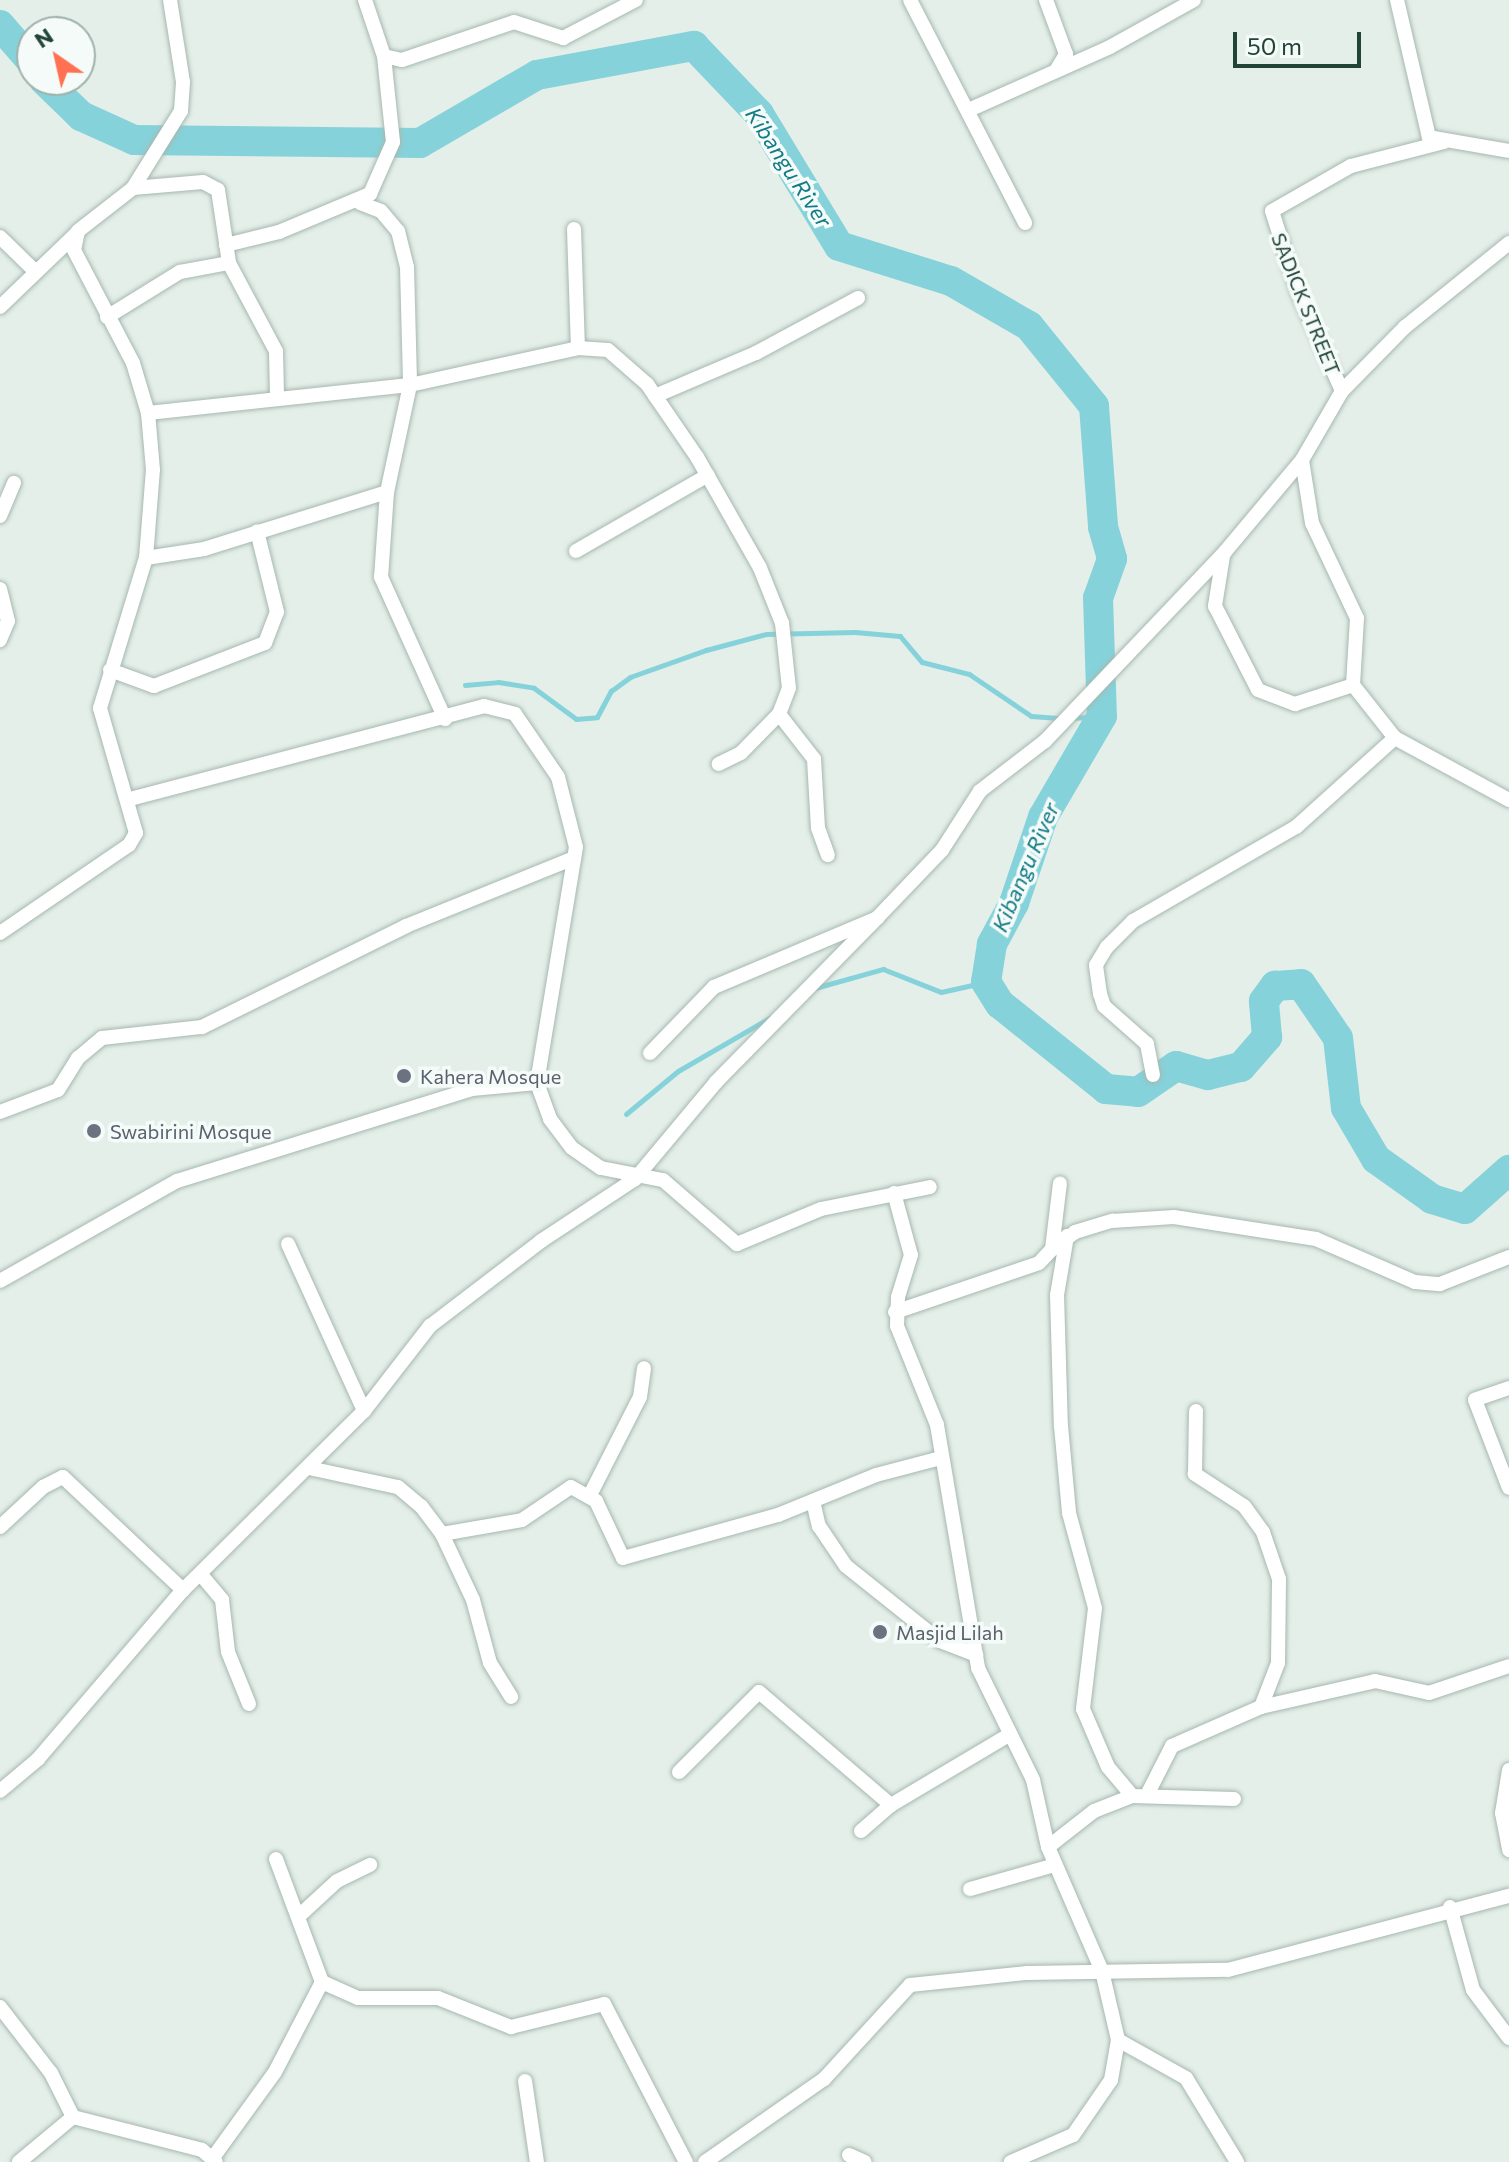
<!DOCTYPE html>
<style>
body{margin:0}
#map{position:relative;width:1509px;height:2162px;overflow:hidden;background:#e4efe9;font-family:Commissioner,sans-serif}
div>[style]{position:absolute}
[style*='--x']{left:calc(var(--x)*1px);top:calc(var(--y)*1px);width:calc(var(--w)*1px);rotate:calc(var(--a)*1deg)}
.stream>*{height:5px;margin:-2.5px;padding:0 2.5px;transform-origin:2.5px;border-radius:2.5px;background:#86d2da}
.river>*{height:30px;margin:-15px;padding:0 15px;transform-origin:15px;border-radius:15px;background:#86d2da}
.roads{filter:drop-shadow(0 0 2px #a6b8b0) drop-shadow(0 0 2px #a6b8b0)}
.minor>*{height:14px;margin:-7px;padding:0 7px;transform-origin:7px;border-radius:7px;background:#fff}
.dots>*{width:22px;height:22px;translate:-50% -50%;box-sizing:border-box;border:4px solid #f5fbf8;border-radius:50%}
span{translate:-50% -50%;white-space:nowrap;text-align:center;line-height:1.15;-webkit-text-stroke:7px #f5fbf8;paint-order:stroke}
.street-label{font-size:20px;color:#214338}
.worship-label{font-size:20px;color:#5b616d}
.left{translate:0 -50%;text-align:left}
.water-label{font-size:22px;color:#137b87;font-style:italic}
.north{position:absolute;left:16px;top:16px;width:80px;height:80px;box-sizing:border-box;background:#f5fbf8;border:2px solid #a0b1ab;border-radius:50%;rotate:326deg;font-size:22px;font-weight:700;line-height:32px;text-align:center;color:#214338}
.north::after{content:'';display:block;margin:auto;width:28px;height:36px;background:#ff7152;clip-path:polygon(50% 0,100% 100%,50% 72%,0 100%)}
.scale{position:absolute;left:1233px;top:32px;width:128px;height:36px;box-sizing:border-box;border:4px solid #214338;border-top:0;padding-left:10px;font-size:24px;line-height:28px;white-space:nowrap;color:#214338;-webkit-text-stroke:6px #f5fbf8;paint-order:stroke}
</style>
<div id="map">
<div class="stream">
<i style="--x:465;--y:685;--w:33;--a:-5"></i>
<i style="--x:498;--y:682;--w:36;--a:9"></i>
<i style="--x:534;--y:688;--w:52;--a:36.4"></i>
<i style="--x:576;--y:719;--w:21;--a:-5"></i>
<i style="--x:597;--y:717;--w:30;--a:-62"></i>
<i style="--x:611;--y:691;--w:24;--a:-36"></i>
<i style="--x:630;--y:677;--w:81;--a:-19.6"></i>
<i style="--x:706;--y:650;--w:62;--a:-14.9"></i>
<i style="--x:766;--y:634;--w:89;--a:-1.3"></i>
<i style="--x:855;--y:632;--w:45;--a:5.1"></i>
<i style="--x:900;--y:636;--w:34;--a:50"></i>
<i style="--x:922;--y:662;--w:49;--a:14.3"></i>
<i style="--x:969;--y:674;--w:75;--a:34.1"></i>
<i style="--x:1031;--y:716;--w:31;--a:4"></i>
<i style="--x:1072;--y:718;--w:30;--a:-4"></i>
<i style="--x:815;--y:988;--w:71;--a:-15.6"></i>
<i style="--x:883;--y:969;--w:62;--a:21.6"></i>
<i style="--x:941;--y:992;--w:46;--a:-12.5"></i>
<i style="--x:626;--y:1114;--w:67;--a:-39.6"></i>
<i style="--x:678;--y:1071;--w:108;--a:-30.1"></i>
</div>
<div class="river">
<i style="--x:0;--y:25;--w:49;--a:49.1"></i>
<i style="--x:44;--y:80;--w:52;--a:44.2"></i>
<i style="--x:81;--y:116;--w:58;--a:24.4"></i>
<i style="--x:134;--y:140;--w:286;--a:0.6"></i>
<i style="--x:420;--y:143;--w:135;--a:-30.2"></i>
<i style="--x:537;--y:75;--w:160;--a:-10.5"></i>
<i style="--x:694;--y:46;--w:94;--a:46.3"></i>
<i style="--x:759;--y:114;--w:154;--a:58.8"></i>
<i style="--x:839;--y:246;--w:117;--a:17.4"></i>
<i style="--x:951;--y:281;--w:90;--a:30"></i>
<i style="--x:1029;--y:326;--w:103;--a:50.9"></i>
<i style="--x:1094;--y:406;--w:121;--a:85.7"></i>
<i style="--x:1103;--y:527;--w:33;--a:74"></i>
<i style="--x:1112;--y:559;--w:41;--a:109.7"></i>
<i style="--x:1098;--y:598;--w:118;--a:88.1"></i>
<i style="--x:1102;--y:716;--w:117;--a:120.3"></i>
<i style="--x:1043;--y:817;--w:91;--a:108.6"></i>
<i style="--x:1014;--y:903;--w:47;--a:118.2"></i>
<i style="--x:992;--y:944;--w:38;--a:99"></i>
<i style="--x:986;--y:982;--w:26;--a:58"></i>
<i style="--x:1000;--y:1004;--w:136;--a:38.7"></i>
<i style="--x:1106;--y:1089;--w:32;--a:5"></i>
<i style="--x:1138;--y:1092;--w:46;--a:-34.4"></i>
<i style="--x:1176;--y:1066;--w:33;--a:16"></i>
<i style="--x:1208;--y:1075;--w:34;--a:-14"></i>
<i style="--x:1241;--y:1067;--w:40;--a:-49"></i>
<i style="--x:1267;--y:1037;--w:36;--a:-95"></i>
<i style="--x:1264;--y:1001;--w:19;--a:-54"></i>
<i style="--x:1275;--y:986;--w:26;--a:-4"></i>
<i style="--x:1301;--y:984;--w:65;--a:55.6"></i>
<i style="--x:1338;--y:1038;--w:70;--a:83.5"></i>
<i style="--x:1346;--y:1108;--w:59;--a:59.5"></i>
<i style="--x:1376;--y:1159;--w:69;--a:35.5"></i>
<i style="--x:1432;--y:1199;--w:34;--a:17"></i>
<i style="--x:1465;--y:1209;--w:59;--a:-41.6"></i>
</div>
<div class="roads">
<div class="minor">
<i style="--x:365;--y:0;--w:59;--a:71.3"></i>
<i style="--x:384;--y:56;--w:18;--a:13"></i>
<i style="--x:402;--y:60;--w:118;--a:-18.7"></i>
<i style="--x:514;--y:22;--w:52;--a:18.1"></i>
<i style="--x:563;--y:38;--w:82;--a:-27.5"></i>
<i style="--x:910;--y:0;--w:251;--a:62.7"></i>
<i style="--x:1046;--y:0;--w:58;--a:69.7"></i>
<i style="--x:1066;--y:54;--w:17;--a:121"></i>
<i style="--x:1397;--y:0;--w:141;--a:76.9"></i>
<i style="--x:1429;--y:137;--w:81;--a:9.9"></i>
<i style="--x:971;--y:109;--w:152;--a:-24"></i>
<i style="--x:1110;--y:47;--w:96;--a:-29.2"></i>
<i style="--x:133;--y:188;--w:70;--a:-4.9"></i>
<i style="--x:203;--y:182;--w:17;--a:28"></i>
<i style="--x:218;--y:190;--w:74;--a:81.4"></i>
<i style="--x:229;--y:263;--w:100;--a:61.9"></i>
<i style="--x:276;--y:351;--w:45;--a:88.7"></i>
<i style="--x:360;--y:203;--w:22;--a:21"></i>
<i style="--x:381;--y:211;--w:26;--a:50"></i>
<i style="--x:398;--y:231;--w:37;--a:76"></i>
<i style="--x:407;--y:267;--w:118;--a:88.5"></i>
<i style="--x:410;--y:385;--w:109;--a:102.1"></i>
<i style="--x:387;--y:492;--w:85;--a:94"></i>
<i style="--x:381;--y:577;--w:156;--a:65.7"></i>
<i style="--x:574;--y:229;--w:119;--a:88.1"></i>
<i style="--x:0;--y:237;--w:49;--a:44.2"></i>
<i style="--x:226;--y:245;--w:55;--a:-13.8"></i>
<i style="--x:279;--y:232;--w:99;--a:-22.7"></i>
<i style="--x:370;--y:194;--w:57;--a:-66.1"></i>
<i style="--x:393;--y:142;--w:86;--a:-96"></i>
<i style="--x:0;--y:307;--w:108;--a:-43.9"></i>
<i style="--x:107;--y:317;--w:86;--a:-31.7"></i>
<i style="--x:180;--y:272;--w:50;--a:-10.4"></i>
<i style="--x:1342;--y:391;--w:108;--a:-114"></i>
<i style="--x:1298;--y:292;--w:85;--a:-107.8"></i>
<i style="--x:1272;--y:211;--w:91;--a:-29.7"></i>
<i style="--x:1351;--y:166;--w:96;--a:-14.5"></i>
<i style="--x:655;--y:396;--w:110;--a:-23.1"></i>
<i style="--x:756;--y:353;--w:116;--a:-28.3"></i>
<i style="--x:148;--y:413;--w:263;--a:-6.1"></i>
<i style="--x:410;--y:385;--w:172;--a:-12.4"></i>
<i style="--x:578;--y:348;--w:30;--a:4"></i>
<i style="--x:608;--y:350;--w:52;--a:41.1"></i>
<i style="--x:647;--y:384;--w:88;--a:55.6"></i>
<i style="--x:697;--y:457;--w:128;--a:60.4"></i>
<i style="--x:760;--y:568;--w:59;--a:68.2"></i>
<i style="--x:782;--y:623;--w:65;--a:83.9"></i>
<i style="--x:789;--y:688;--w:28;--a:111"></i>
<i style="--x:779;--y:714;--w:54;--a:134.3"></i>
<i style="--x:741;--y:753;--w:25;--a:154"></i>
<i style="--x:1302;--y:460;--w:64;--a:81"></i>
<i style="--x:1312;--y:523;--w:105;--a:64.7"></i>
<i style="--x:1357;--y:618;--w:67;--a:93.4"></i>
<i style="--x:1353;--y:685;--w:68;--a:51.6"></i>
<i style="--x:1395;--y:738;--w:130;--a:28.5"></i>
<i style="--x:0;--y:516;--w:36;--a:-67"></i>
<i style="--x:576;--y:551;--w:152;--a:-29.9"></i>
<i style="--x:1223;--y:556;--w:51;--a:99.1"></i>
<i style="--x:1215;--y:606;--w:94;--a:62.9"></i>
<i style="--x:1258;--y:690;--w:40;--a:21"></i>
<i style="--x:1295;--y:704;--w:61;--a:-18.1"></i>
<i style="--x:146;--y:558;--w:59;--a:-8.8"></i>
<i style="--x:204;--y:549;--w:192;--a:-17.3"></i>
<i style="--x:0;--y:589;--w:33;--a:76"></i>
<i style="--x:8;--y:621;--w:21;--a:113"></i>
<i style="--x:110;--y:670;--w:47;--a:20"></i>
<i style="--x:154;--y:686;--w:119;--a:-21.2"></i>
<i style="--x:265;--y:643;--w:33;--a:-69"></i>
<i style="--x:277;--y:612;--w:83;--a:-103.9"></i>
<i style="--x:779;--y:714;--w:57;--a:52.1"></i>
<i style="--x:814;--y:759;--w:69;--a:86.7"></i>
<i style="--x:818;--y:828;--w:29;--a:70"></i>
<i style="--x:130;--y:799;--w:366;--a:-14.7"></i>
<i style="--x:484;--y:706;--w:32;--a:14"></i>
<i style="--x:515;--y:714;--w:76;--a:55.7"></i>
<i style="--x:558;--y:777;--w:72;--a:75.6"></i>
<i style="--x:576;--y:847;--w:239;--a:99.4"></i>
<i style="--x:537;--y:1083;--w:38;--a:70"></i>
<i style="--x:550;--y:1119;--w:36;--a:53"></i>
<i style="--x:572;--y:1148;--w:35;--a:35"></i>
<i style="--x:601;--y:1168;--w:63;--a:11"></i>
<i style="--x:663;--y:1180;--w:98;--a:40.9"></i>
<i style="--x:737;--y:1244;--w:91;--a:-22.6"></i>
<i style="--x:821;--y:1209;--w:111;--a:-11.4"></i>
<i style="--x:0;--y:933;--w:156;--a:-34.3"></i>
<i style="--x:129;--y:845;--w:14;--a:-60"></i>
<i style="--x:136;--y:833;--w:130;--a:-106.1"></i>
<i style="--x:100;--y:708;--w:157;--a:-73"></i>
<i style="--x:146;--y:558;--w:88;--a:-85.5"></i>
<i style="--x:153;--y:470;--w:57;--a:-95"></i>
<i style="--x:148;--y:413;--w:52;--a:-106.7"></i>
<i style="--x:133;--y:363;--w:127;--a:-117.6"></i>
<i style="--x:74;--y:250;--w:19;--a:-78"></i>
<i style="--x:78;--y:231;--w:70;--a:-38"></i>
<i style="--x:133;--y:188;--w:91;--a:-58.1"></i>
<i style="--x:181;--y:111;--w:29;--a:-86"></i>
<i style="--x:183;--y:82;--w:83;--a:-99"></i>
<i style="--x:650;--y:1053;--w:92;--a:-45.9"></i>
<i style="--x:714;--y:987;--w:177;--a:-22.9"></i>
<i style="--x:877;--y:918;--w:94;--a:-46.3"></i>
<i style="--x:942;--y:850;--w:70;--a:-57.2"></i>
<i style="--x:980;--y:791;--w:82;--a:-37.6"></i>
<i style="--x:1045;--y:741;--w:260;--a:-46.4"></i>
<i style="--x:1224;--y:553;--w:121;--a:-50"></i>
<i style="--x:1302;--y:460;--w:80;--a:-59.9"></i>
<i style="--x:1342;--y:391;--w:90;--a:-45.5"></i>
<i style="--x:1405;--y:327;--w:134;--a:-38.9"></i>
<i style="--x:1153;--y:1075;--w:32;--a:-101"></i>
<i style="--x:1147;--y:1044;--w:57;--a:-138.5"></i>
<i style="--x:1104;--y:1006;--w:13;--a:-108"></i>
<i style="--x:1100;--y:994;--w:29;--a:-98"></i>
<i style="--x:1096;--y:965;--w:21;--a:-59"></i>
<i style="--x:1107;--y:947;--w:37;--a:-45"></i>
<i style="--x:1133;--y:921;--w:188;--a:-30"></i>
<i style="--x:1296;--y:827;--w:133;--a:-42"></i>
<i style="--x:0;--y:1112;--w:62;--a:-20.8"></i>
<i style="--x:58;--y:1090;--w:38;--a:-58"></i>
<i style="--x:78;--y:1058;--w:31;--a:-40"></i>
<i style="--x:102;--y:1038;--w:101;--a:-6.3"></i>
<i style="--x:202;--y:1027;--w:228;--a:-26.3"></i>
<i style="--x:406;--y:926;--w:181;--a:-22"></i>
<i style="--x:894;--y:1193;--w:64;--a:74.7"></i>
<i style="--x:911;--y:1255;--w:44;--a:107.2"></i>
<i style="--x:898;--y:1297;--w:29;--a:92"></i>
<i style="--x:897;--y:1326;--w:107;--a:68"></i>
<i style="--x:937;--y:1425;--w:246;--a:80.4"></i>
<i style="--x:978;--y:1668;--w:125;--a:63.8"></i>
<i style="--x:1033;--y:1780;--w:69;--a:77.4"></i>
<i style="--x:1048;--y:1847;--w:135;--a:66.5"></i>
<i style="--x:1102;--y:1971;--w:71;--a:76.9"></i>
<i style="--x:1118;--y:2040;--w:41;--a:99.9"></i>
<i style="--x:1111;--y:2080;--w:67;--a:124.6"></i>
<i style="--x:1073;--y:2135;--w:68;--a:156.5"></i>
<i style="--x:1067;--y:1236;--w:60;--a:99.6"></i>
<i style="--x:1057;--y:1295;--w:131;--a:88.3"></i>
<i style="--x:1061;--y:1426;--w:87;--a:84.7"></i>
<i style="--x:1069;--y:1513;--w:98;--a:74.7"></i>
<i style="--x:1095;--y:1608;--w:102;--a:96.8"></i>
<i style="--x:1083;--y:1709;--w:63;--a:66.7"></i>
<i style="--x:1108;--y:1767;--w:38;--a:50"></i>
<i style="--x:288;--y:1244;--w:183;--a:65.5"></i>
<i style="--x:1052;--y:1249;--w:29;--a:-36"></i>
<i style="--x:1075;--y:1232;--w:39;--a:-17"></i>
<i style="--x:1112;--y:1221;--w:62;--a:-3.7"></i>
<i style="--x:1174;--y:1217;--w:144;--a:8.8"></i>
<i style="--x:1316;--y:1239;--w:108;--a:23.5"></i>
<i style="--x:1415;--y:1282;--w:25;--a:5"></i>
<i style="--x:1440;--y:1284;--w:74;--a:-21.4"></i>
<i style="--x:0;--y:1281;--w:203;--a:-29.5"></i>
<i style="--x:177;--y:1181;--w:309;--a:-17.3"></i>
<i style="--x:472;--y:1089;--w:65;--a:-5.3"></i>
<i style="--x:895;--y:1312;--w:152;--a:-18.8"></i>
<i style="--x:1039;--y:1263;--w:19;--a:-47"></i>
<i style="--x:1052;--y:1249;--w:66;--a:-83.1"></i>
<i style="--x:1509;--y:1388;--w:36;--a:161"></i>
<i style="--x:1475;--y:1400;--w:94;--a:68.9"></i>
<i style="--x:309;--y:1468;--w:91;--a:12.1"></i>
<i style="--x:398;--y:1487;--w:30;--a:40"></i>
<i style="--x:421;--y:1506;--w:35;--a:53"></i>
<i style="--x:442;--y:1534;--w:73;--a:64.8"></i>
<i style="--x:473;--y:1600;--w:65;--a:74.9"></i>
<i style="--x:490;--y:1663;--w:40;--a:58"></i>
<i style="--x:590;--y:1495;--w:110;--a:-63"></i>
<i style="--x:640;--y:1397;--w:29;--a:-82"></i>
<i style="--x:813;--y:1501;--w:26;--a:77"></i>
<i style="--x:819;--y:1526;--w:48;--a:56"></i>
<i style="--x:846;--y:1566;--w:120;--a:38.6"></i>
<i style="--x:940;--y:1641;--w:39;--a:21"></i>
<i style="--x:0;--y:1527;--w:59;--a:-42.9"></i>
<i style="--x:43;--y:1487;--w:22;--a:-27"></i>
<i style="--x:63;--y:1477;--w:165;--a:43.3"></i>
<i style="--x:442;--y:1534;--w:81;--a:-9.9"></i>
<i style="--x:522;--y:1520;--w:59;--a:-34"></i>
<i style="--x:571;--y:1487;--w:29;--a:29"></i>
<i style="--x:596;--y:1501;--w:63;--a:64.7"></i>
<i style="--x:623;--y:1558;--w:161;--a:-15.5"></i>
<i style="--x:778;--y:1515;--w:106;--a:-22.2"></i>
<i style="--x:876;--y:1475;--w:67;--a:-14.7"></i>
<i style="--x:203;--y:1577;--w:30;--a:50"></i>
<i style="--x:222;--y:1600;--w:52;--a:83.4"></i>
<i style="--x:228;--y:1652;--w:56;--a:68"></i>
<i style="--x:1261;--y:1707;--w:117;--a:-12.8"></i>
<i style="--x:1375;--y:1681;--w:55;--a:12.5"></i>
<i style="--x:1429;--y:1693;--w:84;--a:-18.6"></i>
<i style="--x:1509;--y:1770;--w:44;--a:99.2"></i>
<i style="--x:1502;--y:1813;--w:38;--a:79"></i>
<i style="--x:679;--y:1772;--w:113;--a:-45"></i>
<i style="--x:759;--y:1692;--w:174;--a:40.6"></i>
<i style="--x:0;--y:1791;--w:50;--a:-40.1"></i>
<i style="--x:38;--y:1759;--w:223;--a:-49.4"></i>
<i style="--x:183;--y:1590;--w:255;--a:-44.7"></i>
<i style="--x:364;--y:1411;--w:108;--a:-52.2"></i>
<i style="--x:430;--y:1326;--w:140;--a:-37.4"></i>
<i style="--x:541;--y:1241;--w:113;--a:-33.4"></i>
<i style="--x:635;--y:1179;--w:126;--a:-50.1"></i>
<i style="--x:716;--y:1082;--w:230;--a:-45.5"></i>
<i style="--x:1147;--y:1795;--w:55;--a:-63"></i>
<i style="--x:1172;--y:1746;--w:97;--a:-23.7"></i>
<i style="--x:1261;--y:1707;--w:47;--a:-68.9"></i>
<i style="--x:1278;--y:1663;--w:84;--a:-89.3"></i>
<i style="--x:1279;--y:1579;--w:50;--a:-108.8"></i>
<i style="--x:1263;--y:1532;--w:32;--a:-126"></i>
<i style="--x:1244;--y:1506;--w:59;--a:-146.9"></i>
<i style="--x:1195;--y:1474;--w:63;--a:-89.1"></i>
<i style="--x:861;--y:1831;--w:40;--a:-41"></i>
<i style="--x:891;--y:1805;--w:135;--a:-30.7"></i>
<i style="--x:1048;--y:1847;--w:58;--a:-38"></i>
<i style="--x:1094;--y:1811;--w:41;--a:-21.5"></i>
<i style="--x:1132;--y:1796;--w:102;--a:1.7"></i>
<i style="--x:276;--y:1859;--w:131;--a:69.5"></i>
<i style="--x:322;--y:1982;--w:39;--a:24"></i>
<i style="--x:358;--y:1998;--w:80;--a:0"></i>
<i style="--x:438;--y:1998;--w:79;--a:21.7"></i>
<i style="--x:511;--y:2027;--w:96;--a:-13.9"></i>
<i style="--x:604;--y:2004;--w:178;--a:62.6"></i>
<i style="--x:970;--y:1889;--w:88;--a:-15.8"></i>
<i style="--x:1450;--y:1907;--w:86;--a:74.5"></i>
<i style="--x:1473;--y:1990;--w:60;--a:53.1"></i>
<i style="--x:300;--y:1915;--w:50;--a:-42.6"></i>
<i style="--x:337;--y:1881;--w:37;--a:-26"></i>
<i style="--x:0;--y:2007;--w:83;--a:52.3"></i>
<i style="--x:51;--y:2073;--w:49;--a:63.4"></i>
<i style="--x:1118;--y:2040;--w:78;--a:29.2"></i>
<i style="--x:1186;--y:2078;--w:98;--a:58.7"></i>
<i style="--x:525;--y:2081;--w:82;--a:81.6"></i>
<i style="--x:849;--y:2155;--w:17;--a:24"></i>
<i style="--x:212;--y:2159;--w:107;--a:-54.1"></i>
<i style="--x:275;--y:2072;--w:102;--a:-62.4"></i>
<i style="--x:19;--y:2162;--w:70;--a:-39.8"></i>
<i style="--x:73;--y:2117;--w:133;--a:14.3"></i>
<i style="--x:202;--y:2150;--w:18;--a:41"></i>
<i style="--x:705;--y:2162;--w:145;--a:-34.9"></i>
<i style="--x:824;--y:2079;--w:127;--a:-47.5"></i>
<i style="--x:910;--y:1985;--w:118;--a:-5.9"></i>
<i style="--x:1027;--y:1973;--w:201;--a:-0.9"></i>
<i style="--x:1228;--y:1970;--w:291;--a:-14.8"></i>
</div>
</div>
<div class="dots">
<i style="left:404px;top:1076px;background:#6b7280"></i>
<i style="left:94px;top:1131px;background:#6b7280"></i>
<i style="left:880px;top:1632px;background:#6b7280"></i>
</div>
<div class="street-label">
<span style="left:1306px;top:304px;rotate:68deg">SADICK STREET</span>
</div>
<div class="worship-label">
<span class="left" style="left:420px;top:1076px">Kahera Mosque</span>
<span class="left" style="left:110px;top:1131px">Swabirini Mosque</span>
<span class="left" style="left:896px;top:1632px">Masjid Lilah</span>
</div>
<div class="water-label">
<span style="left:789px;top:167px;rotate:57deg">Kibangu River</span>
<span style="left:1025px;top:867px;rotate:-67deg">Kibangu River</span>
</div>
<div class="north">N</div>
<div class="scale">50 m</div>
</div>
